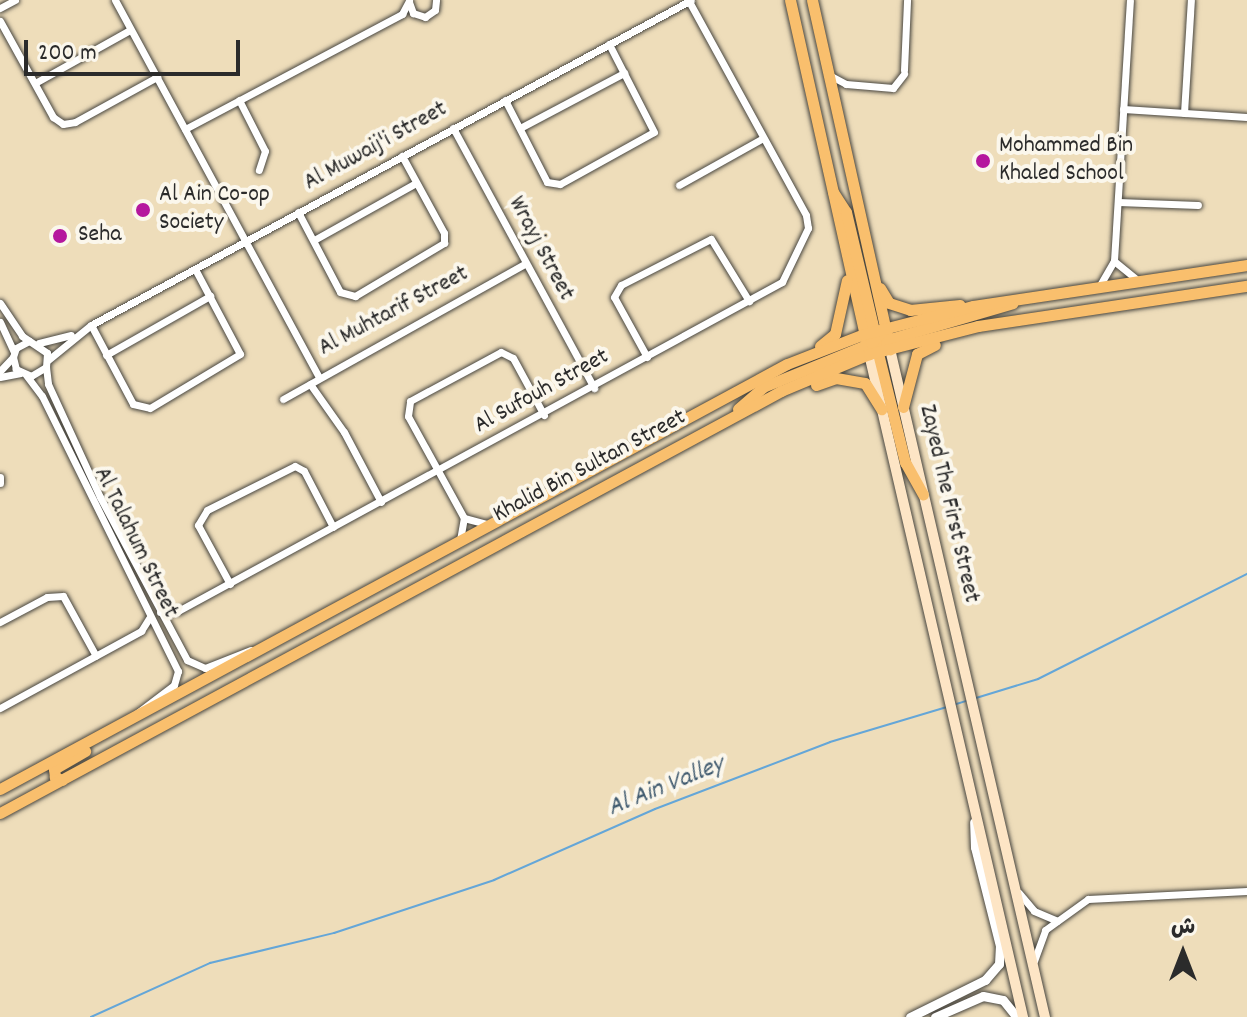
<!DOCTYPE html>
<meta charset="utf-8">
<style>
body{margin:0}
#map{position:relative;width:1247px;height:1017px;overflow:hidden;background:#eeddba;font-family:Dekko,"Playpen Sans Arabic",sans-serif}
div>[style]{position:absolute}
[style*='--x']{left:calc(var(--x)*1px);top:calc(var(--y)*1px);width:calc(var(--w)*1px);rotate:calc(var(--a)*1deg)}
.stream>*{height:2px;margin:-1px;padding:0 1px;transform-origin:1px;border-radius:1px;background:#64a6d8}
.roads{filter:drop-shadow(0 0 2px #484640) drop-shadow(0 0 2px #484640)}
.minor>*{height:7px;margin:-3.5px;padding:0 3.5px;transform-origin:3.5px;border-radius:3.5px;background:#fff}
.tertiary>*{height:9px;margin:-4.5px;padding:0 4.5px;transform-origin:4.5px;border-radius:4.5px;background:#fff}
.secondary>*{height:10px;margin:-5px;padding:0 5px;transform-origin:5px;border-radius:5px;background:#fde5c5}
.primary>*{height:11px;margin:-5.5px;padding:0 5.5px;transform-origin:5.5px;border-radius:5.5px;background:#f9bf6d}
.dots>*{width:22px;height:22px;translate:-50% -50%;box-sizing:border-box;border:4px solid #fbf7ec;border-radius:50%}
span{translate:-50% -50%;white-space:nowrap;text-align:center;line-height:1.15;-webkit-text-stroke:8px #fbf7ec;paint-order:stroke}
.street-label{font-size:24px;color:#2b2b2b}
.poi-label{font-size:24px;color:#2b2b2b}
.left{translate:0 -50%;text-align:left}
.water-label{font-size:26px;color:#425c70;font-style:italic}
.north{position:absolute;left:1143px;top:913px;width:80px;height:80px;-webkit-text-stroke:6px #fbf7ec;paint-order:stroke;rotate:0deg;font-size:22px;font-weight:700;line-height:32px;text-align:center;color:#2b2b2b}
.north::after{content:'';display:block;margin:auto;width:28px;height:36px;background:#2b2b2b;clip-path:polygon(50% 0,100% 100%,50% 72%,0 100%)}
.scale{position:absolute;left:24px;top:40px;width:216px;height:36px;box-sizing:border-box;border:4px solid #2b2b2b;border-top:0;padding-left:10px;font-size:24px;line-height:28px;white-space:nowrap;color:#2b2b2b;-webkit-text-stroke:6px #fbf7ec;paint-order:stroke}
</style>
<div id="map">
<div class="stream">
<i style="--x:976;--y:698;--w:65;--a:-17"></i>
<i style="--x:1038;--y:679;--w:234;--a:-26.7"></i>
<i style="--x:953;--y:705;--w:14;--a:-17"></i>
<i style="--x:91;--y:1017;--w:131;--a:-24.4"></i>
<i style="--x:210;--y:963;--w:128;--a:-13.6"></i>
<i style="--x:334;--y:933;--w:169;--a:-18.3"></i>
<i style="--x:494;--y:880;--w:176;--a:-23.8"></i>
<i style="--x:655;--y:809;--w:187;--a:-20.9"></i>
<i style="--x:830;--y:742;--w:122;--a:-16.7"></i>
</div>
<div class="roads">
<div class="minor">
<i style="--x:115;--y:0;--w:427;--a:61.6"></i>
<i style="--x:409;--y:2;--w:12;--a:70"></i>
<i style="--x:413;--y:13;--w:13;--a:18"></i>
<i style="--x:425;--y:17;--w:12;--a:-35"></i>
<i style="--x:435;--y:10;--w:10;--a:-84"></i>
<i style="--x:0;--y:8;--w:17;--a:-28"></i>
<i style="--x:0;--y:21;--w:110;--a:61.1"></i>
<i style="--x:53;--y:117;--w:12;--a:35"></i>
<i style="--x:63;--y:124;--w:12;--a:-9"></i>
<i style="--x:75;--y:122;--w:94;--a:-28.8"></i>
<i style="--x:904;--y:70;--w:70;--a:-87.5"></i>
<i style="--x:831;--y:76;--w:17;--a:28"></i>
<i style="--x:846;--y:84;--w:47;--a:4.9"></i>
<i style="--x:893;--y:88;--w:18;--a:-52"></i>
<i style="--x:35;--y:83;--w:109;--a:-29.2"></i>
<i style="--x:239;--y:100;--w:57;--a:63"></i>
<i style="--x:265;--y:151;--w:20;--a:108"></i>
<i style="--x:505;--y:100;--w:92;--a:62.9"></i>
<i style="--x:547;--y:182;--w:13;--a:9"></i>
<i style="--x:560;--y:184;--w:107;--a:-29"></i>
<i style="--x:654;--y:132;--w:99;--a:-117.1"></i>
<i style="--x:1123;--y:109;--w:124;--a:3.7"></i>
<i style="--x:1184;--y:113;--w:113;--a:-86.5"></i>
<i style="--x:453;--y:128;--w:296;--a:61.5"></i>
<i style="--x:520;--y:128;--w:118;--a:-27.9"></i>
<i style="--x:185;--y:129;--w:246;--a:-27.9"></i>
<i style="--x:402;--y:14;--w:15;--a:-62"></i>
<i style="--x:679;--y:185;--w:96;--a:-29.2"></i>
<i style="--x:1118;--y:202;--w:80;--a:2.1"></i>
<i style="--x:298;--y:212;--w:90;--a:62.3"></i>
<i style="--x:340;--y:292;--w:16;--a:15"></i>
<i style="--x:355;--y:296;--w:104;--a:-30.8"></i>
<i style="--x:444;--y:243;--w:10;--a:-90"></i>
<i style="--x:444;--y:233;--w:88;--a:-118.6"></i>
<i style="--x:314;--y:240;--w:117;--a:-29.2"></i>
<i style="--x:1114;--y:261;--w:28;--a:39"></i>
<i style="--x:1100;--y:285;--w:28;--a:-60"></i>
<i style="--x:1114;--y:261;--w:261;--a:-86.5"></i>
<i style="--x:0;--y:303;--w:40;--a:56"></i>
<i style="--x:22;--y:336;--w:30;--a:34"></i>
<i style="--x:47;--y:353;--w:14;--a:94"></i>
<i style="--x:46;--y:367;--w:17;--a:149"></i>
<i style="--x:31;--y:376;--w:17;--a:-155"></i>
<i style="--x:16;--y:369;--w:12;--a:-104"></i>
<i style="--x:13;--y:357;--w:9;--a:-72"></i>
<i style="--x:16;--y:348;--w:15;--a:-28"></i>
<i style="--x:0;--y:322;--w:33;--a:65"></i>
<i style="--x:91;--y:325;--w:89;--a:62"></i>
<i style="--x:133;--y:404;--w:17;--a:13"></i>
<i style="--x:150;--y:408;--w:105;--a:-31"></i>
<i style="--x:240;--y:354;--w:96;--a:-117.9"></i>
<i style="--x:39;--y:343;--w:33;--a:-14"></i>
<i style="--x:106;--y:355;--w:120;--a:-29.6"></i>
<i style="--x:647;--y:357;--w:68;--a:-118.8"></i>
<i style="--x:614;--y:297;--w:14;--a:-60"></i>
<i style="--x:621;--y:285;--w:101;--a:-27.1"></i>
<i style="--x:711;--y:239;--w:73;--a:58.5"></i>
<i style="--x:48;--y:360;--w:55;--a:-39.1"></i>
<i style="--x:91;--y:325;--w:682;--a:-28.44"></i>
<i style="--x:46;--y:367;--w:17;--a:83"></i>
<i style="--x:48;--y:384;--w:124;--a:65.3"></i>
<i style="--x:100;--y:497;--w:185;--a:61.9"></i>
<i style="--x:187;--y:660;--w:20;--a:24"></i>
<i style="--x:205;--y:668;--w:49;--a:-21.4"></i>
<i style="--x:0;--y:371;--w:19;--a:-47"></i>
<i style="--x:26;--y:375;--w:26;--a:53"></i>
<i style="--x:42;--y:396;--w:307;--a:63.7"></i>
<i style="--x:178;--y:671;--w:15;--a:106"></i>
<i style="--x:174;--y:685;--w:48;--a:142.7"></i>
<i style="--x:0;--y:377;--w:21;--a:-11"></i>
<i style="--x:310;--y:384;--w:59;--a:54.7"></i>
<i style="--x:344;--y:432;--w:79;--a:62.1"></i>
<i style="--x:283;--y:399;--w:277;--a:-29.2"></i>
<i style="--x:0;--y:477;--w:6;--a:90"></i>
<i style="--x:464;--y:518;--w:24;--a:15"></i>
<i style="--x:460;--y:540;--w:22;--a:-80"></i>
<i style="--x:464;--y:518;--w:116;--a:-118.8"></i>
<i style="--x:408;--y:416;--w:15;--a:-82"></i>
<i style="--x:410;--y:401;--w:103;--a:-28.3"></i>
<i style="--x:501;--y:352;--w:13;--a:27"></i>
<i style="--x:513;--y:358;--w:65;--a:61.5"></i>
<i style="--x:230;--y:584;--w:67;--a:-118.5"></i>
<i style="--x:198;--y:525;--w:17;--a:-59"></i>
<i style="--x:207;--y:510;--w:98;--a:-26.6"></i>
<i style="--x:295;--y:466;--w:10;--a:29"></i>
<i style="--x:304;--y:471;--w:63;--a:62.6"></i>
<i style="--x:160;--y:612;--w:18;--a:-3"></i>
<i style="--x:178;--y:611;--w:688;--a:-28.58"></i>
<i style="--x:782;--y:282;--w:60;--a:-64.3"></i>
<i style="--x:808;--y:228;--w:13;--a:-99"></i>
<i style="--x:806;--y:215;--w:244;--a:-118.7"></i>
<i style="--x:0;--y:622;--w:53;--a:-28"></i>
<i style="--x:47;--y:597;--w:16;--a:-4"></i>
<i style="--x:63;--y:596;--w:68;--a:61.2"></i>
<i style="--x:0;--y:708;--w:161;--a:-28.6"></i>
<i style="--x:141;--y:631;--w:15;--a:-58"></i>
<i style="--x:1019;--y:893;--w:23;--a:50"></i>
<i style="--x:1034;--y:911;--w:25;--a:23"></i>
<i style="--x:1034;--y:961;--w:33;--a:-70"></i>
<i style="--x:1045;--y:930;--w:53;--a:-35.8"></i>
<i style="--x:1088;--y:899;--w:159;--a:-2.9"></i>
</div>
<div class="tertiary">
<i style="--x:910;--y:1017;--w:84;--a:-26.3"></i>
<i style="--x:985;--y:980;--w:21;--a:-49"></i>
<i style="--x:999;--y:964;--w:18;--a:-87"></i>
<i style="--x:1000;--y:946;--w:102;--a:-104.2"></i>
<i style="--x:975;--y:847;--w:25;--a:-92"></i>
<i style="--x:935;--y:1017;--w:52;--a:-23.6"></i>
<i style="--x:983;--y:996;--w:20;--a:11"></i>
<i style="--x:1003;--y:1000;--w:22;--a:51"></i>
</div>
<div class="secondary">
<i style="--x:890;--y:349;--w:686;--a:76.94"></i>
<i style="--x:869;--y:354;--w:681;--a:76.92"></i>
</div>
<div class="primary">
<i style="--x:790;--y:0;--w:363;--a:77.4"></i>
<i style="--x:812;--y:0;--w:358;--a:77.4"></i>
<i style="--x:833;--y:192;--w:24;--a:57"></i>
<i style="--x:846;--y:212;--w:126;--a:76.7"></i>
<i style="--x:880;--y:288;--w:17;--a:59"></i>
<i style="--x:889;--y:303;--w:22;--a:18"></i>
<i style="--x:910;--y:310;--w:50;--a:-5.7"></i>
<i style="--x:883;--y:341;--w:135;--a:-16.3"></i>
<i style="--x:876;--y:345;--w:121;--a:76.1"></i>
<i style="--x:905;--y:462;--w:37;--a:61"></i>
<i style="--x:820;--y:346;--w:19;--a:-39"></i>
<i style="--x:835;--y:334;--w:55;--a:-77.5"></i>
<i style="--x:816;--y:385;--w:21;--a:-19"></i>
<i style="--x:836;--y:378;--w:29;--a:10"></i>
<i style="--x:865;--y:383;--w:31;--a:58"></i>
<i style="--x:903;--y:407;--w:55;--a:-75.2"></i>
<i style="--x:917;--y:354;--w:20;--a:-27"></i>
<i style="--x:738;--y:409;--w:33;--a:-41"></i>
<i style="--x:763;--y:387;--w:117;--a:-22.2"></i>
<i style="--x:871;--y:343;--w:21;--a:-47"></i>
<i style="--x:62;--y:780;--w:8;--a:-157"></i>
<i style="--x:55;--y:777;--w:8;--a:-97"></i>
<i style="--x:54;--y:769;--w:36;--a:-30"></i>
<i style="--x:0;--y:789;--w:894;--a:-28.37"></i>
<i style="--x:787;--y:364;--w:83;--a:-21.3"></i>
<i style="--x:864;--y:334;--w:113;--a:-14.4"></i>
<i style="--x:973;--y:306;--w:277;--a:-8.5"></i>
<i style="--x:0;--y:813;--w:888;--a:-28.38"></i>
<i style="--x:781;--y:391;--w:95;--a:-22.8"></i>
<i style="--x:869;--y:354;--w:113;--a:-14.4"></i>
<i style="--x:978;--y:326;--w:272;--a:-8.5"></i>
</div>
</div>
<div class="dots">
<i style="left:983px;top:161px;background:#b5179e"></i>
<i style="left:143px;top:210px;background:#b5179e"></i>
<i style="left:60px;top:236px;background:#b5179e"></i>
</div>
<div class="street-label">
<span style="left:376px;top:147px;rotate:-29deg">Al Muwaij'i Street</span>
<span style="left:540px;top:249px;rotate:62deg">Wrayj Street</span>
<span style="left:394px;top:312px;rotate:-28deg">Al Muhtarif Street</span>
<span style="left:542px;top:392px;rotate:-29deg">Al Sufouh Street</span>
<span style="left:590px;top:467px;rotate:-28deg">Khalid Bin Sultan Street</span>
<span style="left:948px;top:504px;rotate:77deg">Zayed The First Street</span>
<span style="left:135px;top:543px;rotate:64deg">Al Talahum Street</span>
</div>
<div class="poi-label">
<span class="left" style="left:999px;top:161px">Mohammed Bin<br>Khaled School</span>
<span class="left" style="left:159px;top:210px">Al Ain Co-op<br>Society</span>
<span class="left" style="left:78px;top:236px">Seha</span>
</div>
<div class="water-label">
<span style="left:666px;top:787px;rotate:-22deg">Al Ain Valley</span>
</div>
<div class="north">ش</div>
<div class="scale">200 m</div>
</div>
